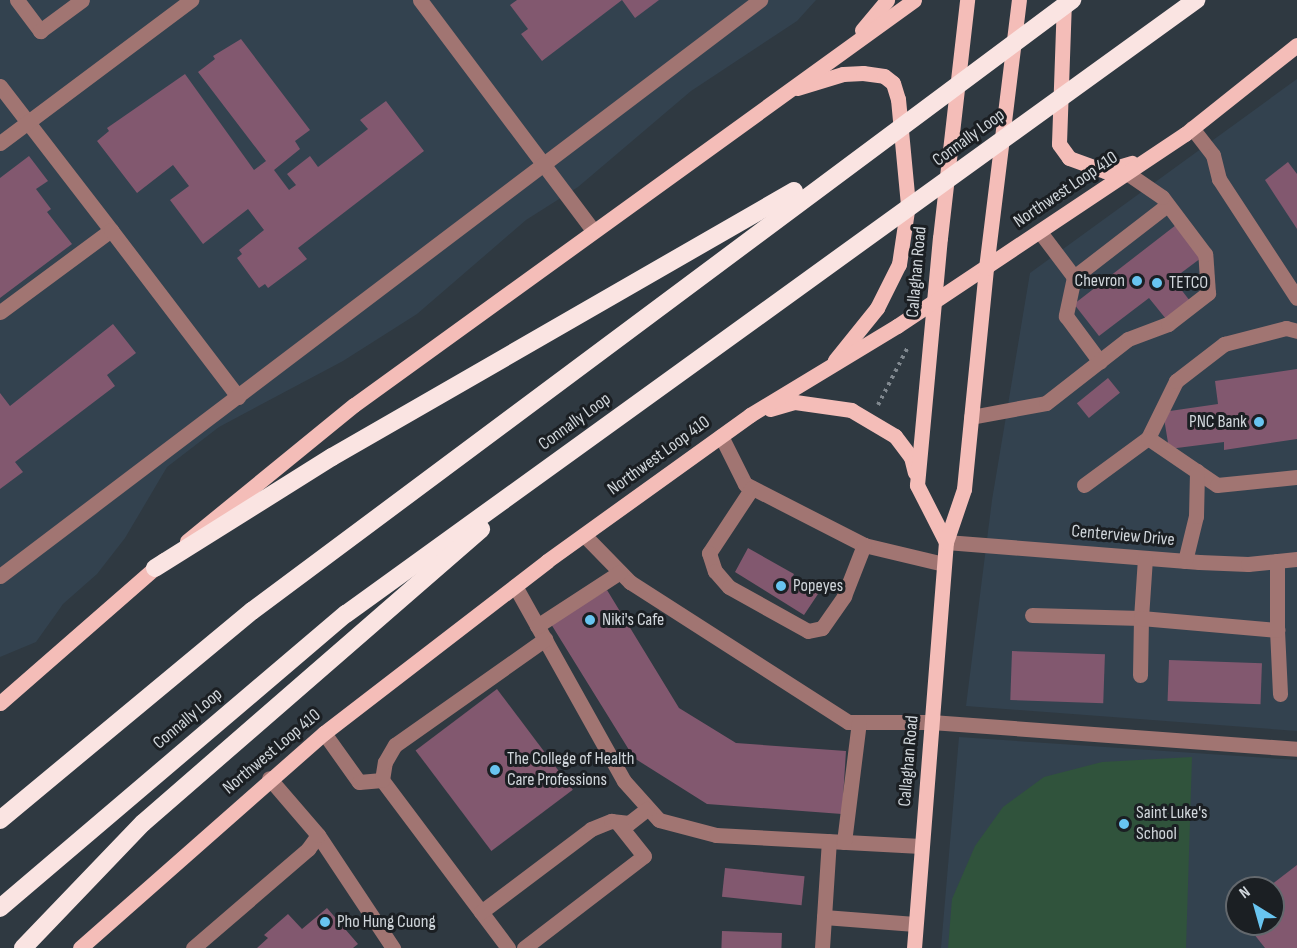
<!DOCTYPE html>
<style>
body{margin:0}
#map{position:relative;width:1297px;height:948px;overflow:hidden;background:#2f3941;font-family:"Sofia Sans Condensed",sans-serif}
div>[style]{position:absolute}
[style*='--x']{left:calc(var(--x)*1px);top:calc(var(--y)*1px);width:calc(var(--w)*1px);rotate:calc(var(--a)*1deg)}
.built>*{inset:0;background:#33424f}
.green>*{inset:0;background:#30533c}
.building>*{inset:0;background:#82586f;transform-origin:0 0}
.path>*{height:4px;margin-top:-2px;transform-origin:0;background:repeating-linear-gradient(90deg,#80888f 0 3px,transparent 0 7.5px)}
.minor>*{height:15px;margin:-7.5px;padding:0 7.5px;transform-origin:7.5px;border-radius:7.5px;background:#a17572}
.major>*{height:15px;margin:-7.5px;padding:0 7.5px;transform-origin:7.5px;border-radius:7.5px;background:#f4bdb8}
.highway>*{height:18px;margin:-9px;padding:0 9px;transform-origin:9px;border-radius:9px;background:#fae4e2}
.dots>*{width:16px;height:16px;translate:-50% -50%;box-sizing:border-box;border:3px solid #1b1f23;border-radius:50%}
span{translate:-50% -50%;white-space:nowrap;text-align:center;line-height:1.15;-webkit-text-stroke:6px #1b1f23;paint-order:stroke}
.street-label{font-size:18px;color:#d0d6db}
.poi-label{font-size:18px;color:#d0d6db}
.right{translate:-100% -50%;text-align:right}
.left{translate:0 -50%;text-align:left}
.north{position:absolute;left:1225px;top:876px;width:60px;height:60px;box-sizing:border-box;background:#1b1f23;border:2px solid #63686d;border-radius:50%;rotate:323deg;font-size:16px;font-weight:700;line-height:24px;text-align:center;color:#d0d6db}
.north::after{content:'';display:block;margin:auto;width:21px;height:27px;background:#68c4f0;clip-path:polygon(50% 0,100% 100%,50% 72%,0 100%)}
</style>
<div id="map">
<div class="built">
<i style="clip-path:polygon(0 0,816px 0,797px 21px,691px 91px,578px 187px,526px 220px,417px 314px,343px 361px,219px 427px,167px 467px,125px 538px,97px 574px,63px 604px,36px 642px,0 657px)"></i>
<i style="clip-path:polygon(1297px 79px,1297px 731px,966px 706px,992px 500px,1030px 273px)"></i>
<i style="clip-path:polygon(evenodd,959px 737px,1297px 760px,1297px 948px,941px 948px,959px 737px,1237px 888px,1273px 888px,1273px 924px,1237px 924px,1237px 888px)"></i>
</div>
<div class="green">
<i style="clip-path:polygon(1192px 757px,1186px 948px,948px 948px,952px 899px,975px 846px,1003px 807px,1044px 777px,1102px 762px)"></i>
</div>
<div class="building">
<i style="clip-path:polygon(517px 0,659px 0,635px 18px,622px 0,542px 61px,521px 34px,528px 29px,510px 5px)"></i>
<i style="clip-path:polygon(241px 39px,310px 130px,295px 141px,300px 149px,274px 170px,289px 190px,296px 185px,287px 174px,310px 156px,318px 167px,368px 129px,360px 120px,386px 101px,424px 151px,298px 248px,307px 259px,268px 288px,265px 284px,259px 288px,237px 258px,242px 254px,239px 250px,264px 230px,248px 209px,203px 244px,170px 200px,189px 186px,173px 165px,137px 193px,97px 141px,109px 131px,107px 128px,185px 74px,254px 170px,266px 161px,198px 72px,215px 59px,213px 56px)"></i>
<i style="clip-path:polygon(29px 156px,48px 181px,36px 189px,51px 209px,47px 212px,72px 244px,0 298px,0 178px)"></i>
<i style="clip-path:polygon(1288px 162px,1297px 174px,1297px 229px,1265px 180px)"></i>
<i style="clip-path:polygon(1176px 225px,1201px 258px,1173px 279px,1190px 301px,1166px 319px,1149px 298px,1099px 336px,1074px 304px)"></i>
<i style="clip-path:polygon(113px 324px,136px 353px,107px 375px,115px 386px,15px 462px,23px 472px,0 489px,0 393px,10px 406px)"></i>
<i style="clip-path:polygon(1297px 369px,1297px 439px,1224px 450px,1224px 442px,1169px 449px,1163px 412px,1218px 404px,1215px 381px)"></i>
<i style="left:1108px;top:378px;width:19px;height:40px;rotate:51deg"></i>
<i style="clip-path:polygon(748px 548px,794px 574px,792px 578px,818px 594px,804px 615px,735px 572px)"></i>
<i style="clip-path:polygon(607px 590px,679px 708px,736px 743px,846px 751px,842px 814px,707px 804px,634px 758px,551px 624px)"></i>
<i style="left:1012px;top:651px;width:93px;height:49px;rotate:2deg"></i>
<i style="left:1169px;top:660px;width:93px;height:41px;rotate:2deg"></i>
<i style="left:497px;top:689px;width:126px;height:102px;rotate:53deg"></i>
<i style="clip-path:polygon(1297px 865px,1297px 948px,1265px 948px,1246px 924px,1273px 924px,1273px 888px,1267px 888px)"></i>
<i style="left:725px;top:868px;width:80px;height:29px;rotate:6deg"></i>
<i style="clip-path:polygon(327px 908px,358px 944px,353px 948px,257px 948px,268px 938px,264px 935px,288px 914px,302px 929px)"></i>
<i style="left:722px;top:931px;width:60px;height:17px;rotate:2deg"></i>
</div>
<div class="path">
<i style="--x:878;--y:405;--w:65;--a:-62.7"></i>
</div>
<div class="minor">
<i style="--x:17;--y:0;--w:39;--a:53"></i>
<i style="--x:40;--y:31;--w:52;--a:-36.4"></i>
<i style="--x:420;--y:0;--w:288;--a:53.1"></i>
<i style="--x:0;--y:86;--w:182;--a:52.4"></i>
<i style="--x:111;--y:230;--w:138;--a:143.5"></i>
<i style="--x:1192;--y:128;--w:34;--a:52"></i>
<i style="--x:1213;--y:155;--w:25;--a:76"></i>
<i style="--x:1219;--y:179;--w:142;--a:56.8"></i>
<i style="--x:0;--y:143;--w:239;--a:-36.8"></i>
<i style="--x:111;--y:230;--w:210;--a:52.7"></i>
<i style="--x:1040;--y:232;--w:56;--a:52.9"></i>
<i style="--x:1074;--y:277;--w:40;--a:102"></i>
<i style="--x:1066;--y:316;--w:57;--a:53.5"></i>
<i style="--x:1074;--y:277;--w:118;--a:-37.7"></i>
<i style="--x:971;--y:417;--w:76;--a:-10.6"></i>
<i style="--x:1046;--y:403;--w:104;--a:-38"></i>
<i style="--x:1128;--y:339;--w:43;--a:-20.6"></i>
<i style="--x:1168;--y:324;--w:51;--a:-37.8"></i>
<i style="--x:1208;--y:293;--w:39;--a:-94"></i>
<i style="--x:1205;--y:254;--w:71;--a:-127"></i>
<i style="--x:1162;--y:197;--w:42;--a:-145.6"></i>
<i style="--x:721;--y:436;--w:54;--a:63.4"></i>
<i style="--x:745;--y:484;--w:134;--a:27.1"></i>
<i style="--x:864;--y:545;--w:82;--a:13.4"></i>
<i style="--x:1148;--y:438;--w:64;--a:-63.8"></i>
<i style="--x:1176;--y:381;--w:61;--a:-37.6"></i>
<i style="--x:1224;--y:344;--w:64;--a:-14.5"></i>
<i style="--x:1286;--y:328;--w:11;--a:15"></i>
<i style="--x:1084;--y:485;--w:79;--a:-36.3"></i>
<i style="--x:1148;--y:438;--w:83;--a:34.3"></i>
<i style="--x:1217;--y:485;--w:80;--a:-5.7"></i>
<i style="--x:752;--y:488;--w:78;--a:123.5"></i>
<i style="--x:709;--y:553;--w:19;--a:72"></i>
<i style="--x:715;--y:571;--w:21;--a:49"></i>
<i style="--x:729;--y:587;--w:90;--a:29.1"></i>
<i style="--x:808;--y:631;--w:14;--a:-12"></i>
<i style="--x:822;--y:628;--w:39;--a:-55"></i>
<i style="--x:844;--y:596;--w:55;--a:-68.6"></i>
<i style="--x:584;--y:535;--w:66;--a:45.6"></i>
<i style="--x:630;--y:582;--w:259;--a:32.7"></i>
<i style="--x:848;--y:722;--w:83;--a:0"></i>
<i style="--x:931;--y:722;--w:367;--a:4.2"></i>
<i style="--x:946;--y:542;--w:254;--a:4.5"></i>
<i style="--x:1199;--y:562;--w:49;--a:2.3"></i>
<i style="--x:1248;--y:564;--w:49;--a:-5.8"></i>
<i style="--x:1185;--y:561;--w:46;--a:-76.3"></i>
<i style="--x:1196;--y:516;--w:45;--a:-88.7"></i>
<i style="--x:0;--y:576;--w:954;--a:-37.16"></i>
<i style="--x:515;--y:586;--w:223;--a:60.8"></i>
<i style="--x:624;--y:781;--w:52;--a:48.1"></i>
<i style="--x:659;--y:820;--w:59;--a:14.7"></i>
<i style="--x:716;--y:835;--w:205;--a:3.1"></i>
<i style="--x:1032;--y:615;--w:109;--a:1.6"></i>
<i style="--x:1141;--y:618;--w:60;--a:-86.2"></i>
<i style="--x:537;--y:626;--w:99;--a:-33"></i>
<i style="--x:1277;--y:630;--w:64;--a:87.3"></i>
<i style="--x:1140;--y:675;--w:57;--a:-89"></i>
<i style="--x:1141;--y:618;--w:137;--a:5"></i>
<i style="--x:1277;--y:630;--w:69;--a:-90"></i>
<i style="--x:324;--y:733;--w:60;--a:54.5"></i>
<i style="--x:359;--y:782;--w:23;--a:-5"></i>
<i style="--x:382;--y:780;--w:210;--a:53.1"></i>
<i style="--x:382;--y:780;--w:18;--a:-81"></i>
<i style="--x:385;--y:762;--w:20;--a:-60"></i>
<i style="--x:395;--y:745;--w:184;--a:-35.2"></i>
<i style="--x:318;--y:835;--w:136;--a:56.4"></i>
<i style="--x:844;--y:842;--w:121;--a:-82.9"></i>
<i style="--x:481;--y:912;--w:138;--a:-37"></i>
<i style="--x:591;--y:829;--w:22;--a:-22"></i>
<i style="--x:611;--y:821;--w:18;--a:6"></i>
<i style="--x:629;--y:823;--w:23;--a:-38"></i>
<i style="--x:824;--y:917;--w:91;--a:4.4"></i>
<i style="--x:193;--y:948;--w:152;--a:-40.7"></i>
<i style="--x:308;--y:849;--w:17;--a:-54"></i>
<i style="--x:318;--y:835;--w:75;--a:-130.7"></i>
<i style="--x:524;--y:948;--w:151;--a:-37.5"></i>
<i style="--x:644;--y:856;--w:43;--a:-128.5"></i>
<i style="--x:822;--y:948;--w:107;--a:-86.3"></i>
</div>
<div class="major">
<i style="--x:1064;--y:0;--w:144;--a:92"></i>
<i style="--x:1059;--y:144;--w:17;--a:54"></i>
<i style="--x:1069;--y:158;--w:38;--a:20"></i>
<i style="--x:1105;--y:171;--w:28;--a:-17"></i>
<i style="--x:862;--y:30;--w:39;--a:-50"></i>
<i style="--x:797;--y:88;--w:48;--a:-16.9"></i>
<i style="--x:843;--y:74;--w:20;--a:-3"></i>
<i style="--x:863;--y:73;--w:21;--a:8"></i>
<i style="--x:884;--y:76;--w:11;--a:38"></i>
<i style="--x:893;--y:83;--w:17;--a:73"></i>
<i style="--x:898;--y:99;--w:105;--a:84.6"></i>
<i style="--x:908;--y:204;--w:61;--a:98.5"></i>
<i style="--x:899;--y:264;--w:49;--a:116.6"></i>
<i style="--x:877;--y:308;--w:67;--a:128.9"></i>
<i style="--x:770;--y:409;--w:26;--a:-16"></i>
<i style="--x:795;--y:402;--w:57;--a:8.1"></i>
<i style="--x:851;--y:410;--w:51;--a:30.6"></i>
<i style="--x:895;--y:436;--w:26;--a:53"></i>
<i style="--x:911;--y:457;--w:16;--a:76"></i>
<i style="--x:187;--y:541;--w:215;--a:-39.2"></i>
<i style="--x:354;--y:405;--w:691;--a:-35.87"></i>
<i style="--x:946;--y:542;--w:64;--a:-117"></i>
<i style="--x:917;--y:485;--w:248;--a:-84.7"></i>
<i style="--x:940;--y:238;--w:240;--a:-83.5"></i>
<i style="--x:0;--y:703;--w:218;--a:-41.1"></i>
<i style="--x:80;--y:948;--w:325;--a:-41.4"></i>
<i style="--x:324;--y:733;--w:282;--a:-37.6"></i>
<i style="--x:547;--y:561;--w:250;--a:-35.7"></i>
<i style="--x:750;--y:415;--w:172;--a:-31.2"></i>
<i style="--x:897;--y:326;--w:346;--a:-33.7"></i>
<i style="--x:1185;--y:134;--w:143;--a:-38.5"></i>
<i style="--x:914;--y:948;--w:407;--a:-85.5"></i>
<i style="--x:946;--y:542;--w:56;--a:-71.2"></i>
<i style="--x:964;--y:489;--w:222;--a:-84.3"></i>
<i style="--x:986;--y:268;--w:270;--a:-83"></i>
</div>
<div class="highway">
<i style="--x:155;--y:568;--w:209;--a:-32.1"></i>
<i style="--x:332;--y:457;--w:533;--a:-29.93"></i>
<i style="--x:0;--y:820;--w:327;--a:-39.7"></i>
<i style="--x:252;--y:611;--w:1023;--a:-36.69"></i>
<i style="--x:0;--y:908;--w:454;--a:-40.4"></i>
<i style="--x:346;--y:614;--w:1049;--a:-35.84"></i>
<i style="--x:23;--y:948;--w:173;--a:-46.2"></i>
<i style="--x:143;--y:823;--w:448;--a:-41"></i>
</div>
<div class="dots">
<i style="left:1137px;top:281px;background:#68c4f0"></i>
<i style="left:1157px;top:283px;background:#68c4f0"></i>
<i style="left:1259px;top:422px;background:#68c4f0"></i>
<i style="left:781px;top:586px;background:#68c4f0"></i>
<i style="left:590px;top:620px;background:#68c4f0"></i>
<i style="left:495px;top:770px;background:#68c4f0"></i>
<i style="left:1124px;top:824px;background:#68c4f0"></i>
<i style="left:325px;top:922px;background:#68c4f0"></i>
</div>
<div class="street-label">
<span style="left:969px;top:138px;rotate:-36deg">Connally Loop</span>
<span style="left:1066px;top:190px;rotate:-34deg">Northwest Loop 410</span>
<span style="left:917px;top:272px;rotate:-85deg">Callaghan Road</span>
<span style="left:575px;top:422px;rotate:-36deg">Connally Loop</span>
<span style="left:659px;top:456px;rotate:-36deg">Northwest Loop 410</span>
<span style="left:1123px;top:536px;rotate:5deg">Centerview Drive</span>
<span style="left:188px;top:719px;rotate:-40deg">Connally Loop</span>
<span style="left:272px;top:752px;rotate:-40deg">Northwest Loop 410</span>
<span style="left:909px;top:761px;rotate:-85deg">Callaghan Road</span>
</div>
<div class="poi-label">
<span class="right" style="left:1125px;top:281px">Chevron</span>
<span class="left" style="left:1169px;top:283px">TETCO</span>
<span class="right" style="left:1247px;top:422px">PNC Bank</span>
<span class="left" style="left:793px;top:586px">Popeyes</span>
<span class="left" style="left:602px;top:620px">Niki's Cafe</span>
<span class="left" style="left:507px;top:770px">The College of Health<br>Care Professions</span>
<span class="left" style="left:1136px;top:824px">Saint Luke's<br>School</span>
<span class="left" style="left:337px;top:922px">Pho Hung Cuong</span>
</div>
<div class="north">N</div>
</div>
